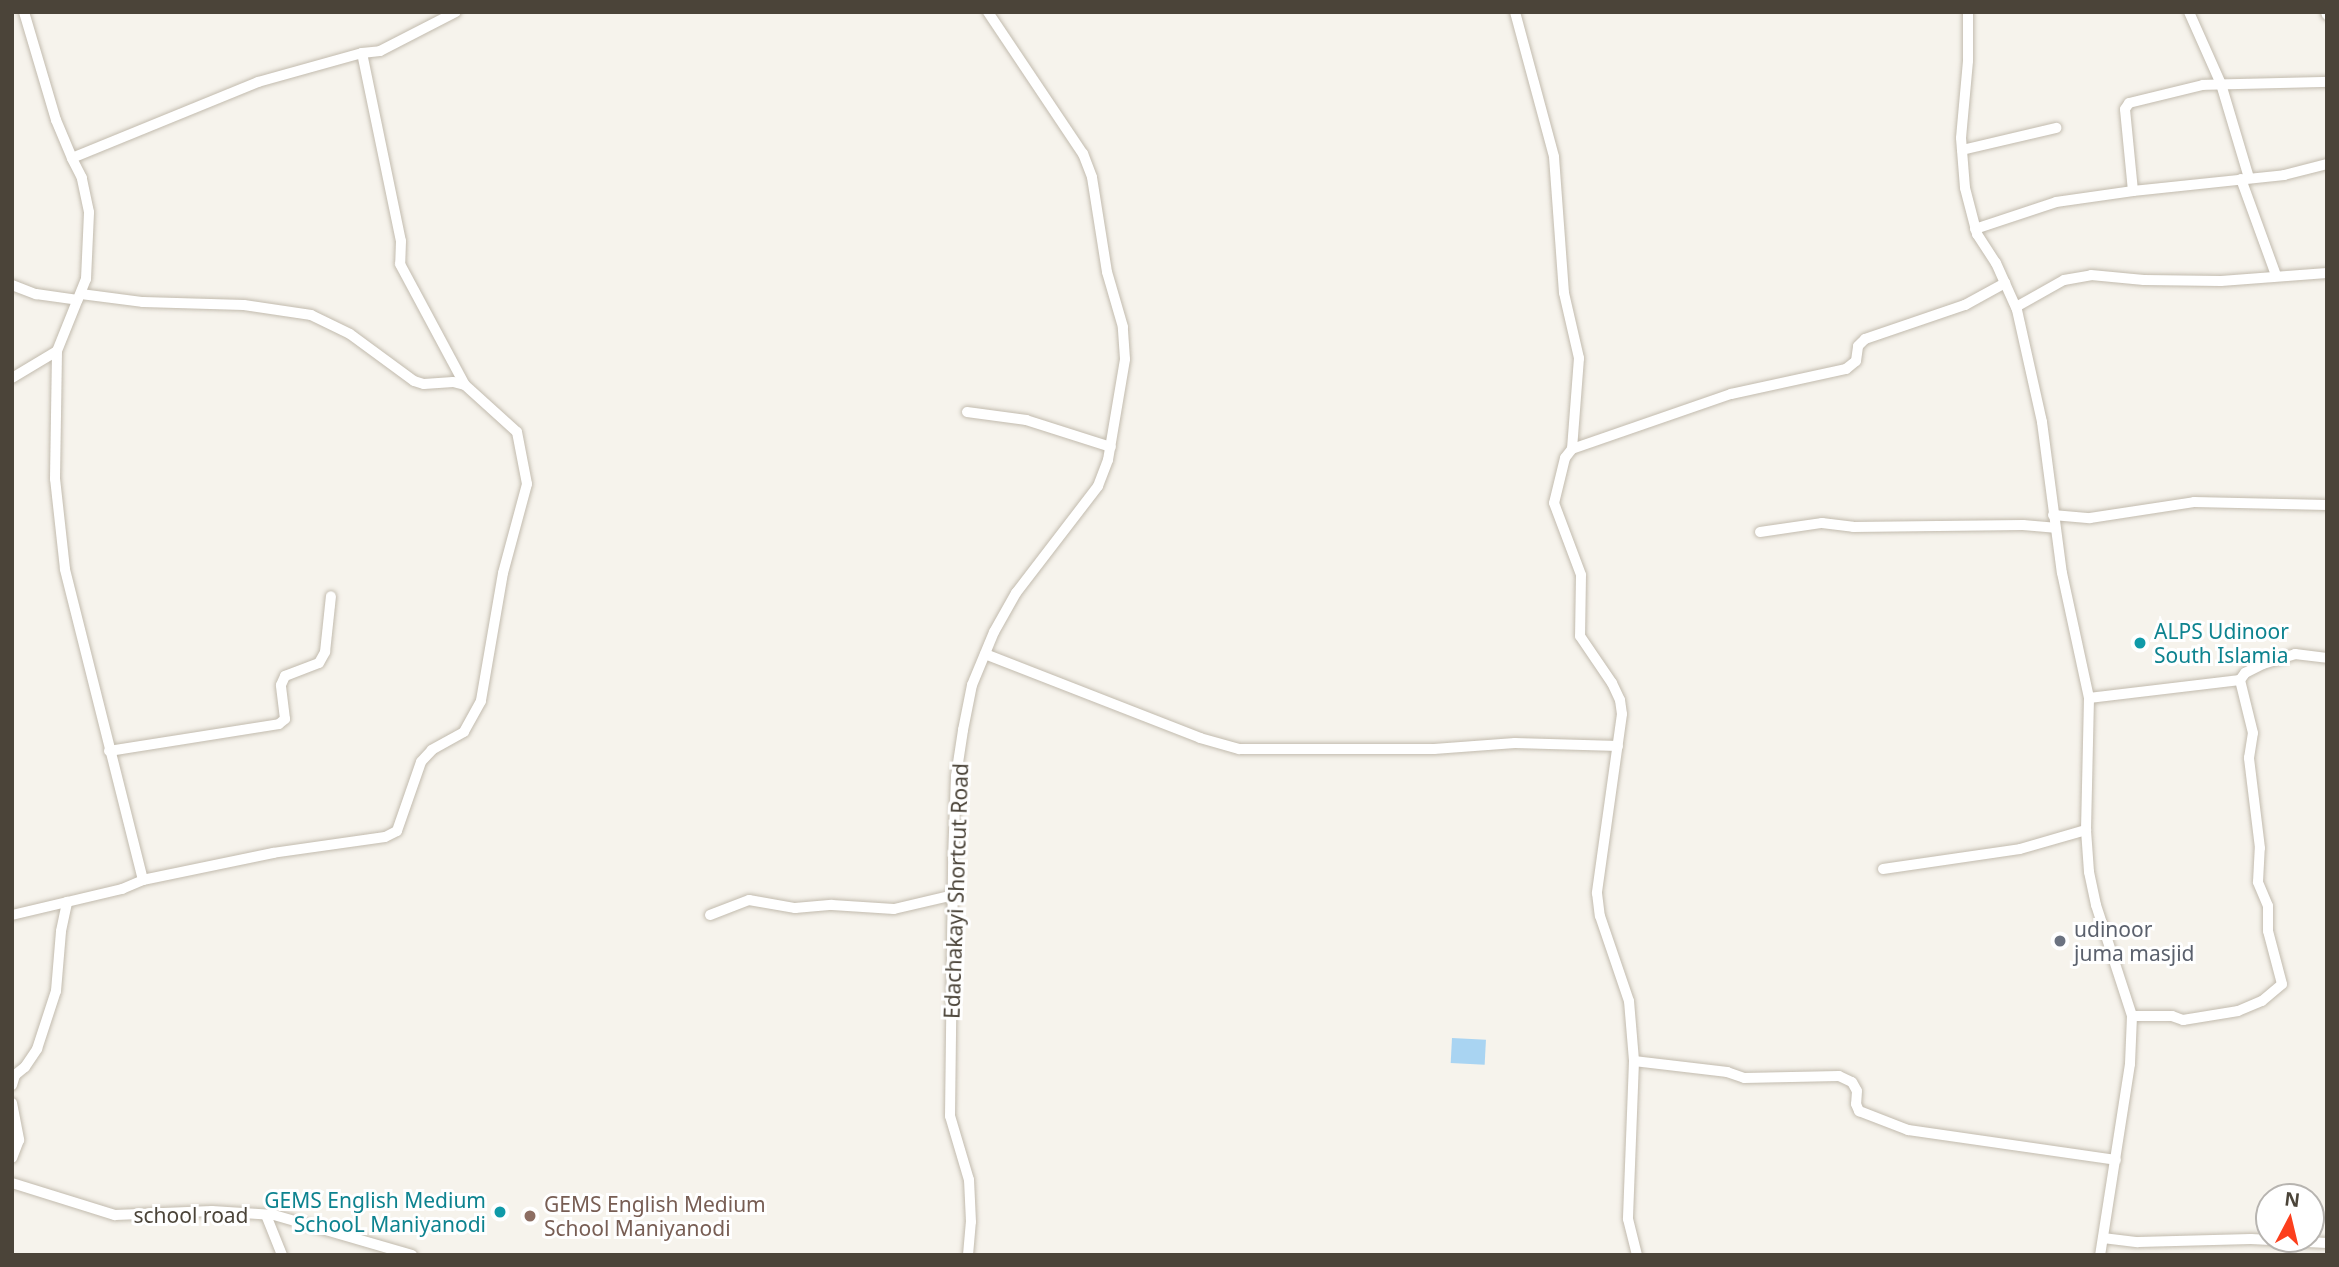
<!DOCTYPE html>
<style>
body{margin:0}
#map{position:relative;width:2339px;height:1267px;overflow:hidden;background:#f6f3ec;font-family:"Noto Sans",sans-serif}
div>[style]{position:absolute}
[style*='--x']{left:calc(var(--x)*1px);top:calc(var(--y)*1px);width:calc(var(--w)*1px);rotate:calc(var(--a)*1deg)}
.water>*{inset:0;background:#a9d4f2;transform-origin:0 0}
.roads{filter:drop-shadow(0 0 2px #c2bbae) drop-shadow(0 0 2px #c2bbae)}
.street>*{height:10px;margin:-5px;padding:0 5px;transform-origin:5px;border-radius:5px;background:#fff}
.dots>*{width:19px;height:19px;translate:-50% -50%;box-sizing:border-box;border:4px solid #fff;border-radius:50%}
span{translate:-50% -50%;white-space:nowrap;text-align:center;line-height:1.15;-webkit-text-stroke:6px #fff;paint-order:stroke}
.culture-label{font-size:21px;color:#0d838f}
.left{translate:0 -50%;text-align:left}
.right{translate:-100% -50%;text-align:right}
.street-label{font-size:21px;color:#4b4439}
.worship-label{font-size:21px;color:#5b616d}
.education-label{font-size:21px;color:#785e54}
.frame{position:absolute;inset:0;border:14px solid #4b4439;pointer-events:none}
.north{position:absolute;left:2255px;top:1183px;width:70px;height:70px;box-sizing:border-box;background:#fff;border:2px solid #b7b4b0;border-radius:50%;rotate:7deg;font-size:19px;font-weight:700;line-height:28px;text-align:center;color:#4b4439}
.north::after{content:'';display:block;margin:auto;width:24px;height:32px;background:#fc3f1d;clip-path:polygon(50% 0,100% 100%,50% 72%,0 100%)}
</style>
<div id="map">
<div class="water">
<i style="left:1452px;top:1038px;width:34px;height:25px;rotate:3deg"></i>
</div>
<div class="roads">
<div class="street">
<i style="--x:24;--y:12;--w:113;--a:73.5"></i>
<i style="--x:56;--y:120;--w:41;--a:67.2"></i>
<i style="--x:1515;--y:12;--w:150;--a:74.9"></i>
<i style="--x:1554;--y:157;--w:136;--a:85.8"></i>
<i style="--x:1564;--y:293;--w:67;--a:77"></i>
<i style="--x:1579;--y:358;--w:91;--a:94.4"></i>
<i style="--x:1572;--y:449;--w:11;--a:128"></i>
<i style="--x:1565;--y:458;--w:46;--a:103.7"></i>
<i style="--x:1554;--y:503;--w:77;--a:69.4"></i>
<i style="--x:1581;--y:575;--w:61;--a:90.9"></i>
<i style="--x:1580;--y:636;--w:57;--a:55.8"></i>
<i style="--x:1612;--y:683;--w:19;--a:65"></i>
<i style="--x:1620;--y:700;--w:14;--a:82"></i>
<i style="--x:1622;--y:714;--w:181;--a:98"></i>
<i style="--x:1597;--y:893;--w:23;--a:83"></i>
<i style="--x:1600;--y:916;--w:90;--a:71.2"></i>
<i style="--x:1629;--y:1001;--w:60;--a:85.2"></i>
<i style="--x:1634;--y:1061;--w:158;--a:92.2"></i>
<i style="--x:1628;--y:1219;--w:37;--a:76"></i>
<i style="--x:1968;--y:12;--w:49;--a:90"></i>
<i style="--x:1968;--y:61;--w:77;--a:95.2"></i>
<i style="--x:1961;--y:138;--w:50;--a:85.4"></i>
<i style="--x:1965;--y:188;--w:48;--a:75.4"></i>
<i style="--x:1977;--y:234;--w:35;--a:57"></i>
<i style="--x:1996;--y:263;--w:51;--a:65.9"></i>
<i style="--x:2017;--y:310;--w:115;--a:77.4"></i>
<i style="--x:2042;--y:422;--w:152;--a:82.5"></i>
<i style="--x:2062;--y:573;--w:128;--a:77.8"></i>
<i style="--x:2089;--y:698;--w:132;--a:91.3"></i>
<i style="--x:2086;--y:830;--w:42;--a:85.9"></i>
<i style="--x:2089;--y:872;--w:34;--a:78"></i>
<i style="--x:2096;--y:905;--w:117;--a:72"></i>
<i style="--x:2132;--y:1016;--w:48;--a:92.4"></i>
<i style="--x:2130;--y:1064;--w:193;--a:98.9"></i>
<i style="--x:2189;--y:12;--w:79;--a:66"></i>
<i style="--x:2221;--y:84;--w:98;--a:73.4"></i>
<i style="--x:2326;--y:12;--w:3;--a:72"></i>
<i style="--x:362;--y:53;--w:192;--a:78.3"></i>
<i style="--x:401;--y:241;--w:23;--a:92"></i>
<i style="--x:400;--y:264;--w:137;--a:61.8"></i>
<i style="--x:1962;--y:150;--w:97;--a:-13.2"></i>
<i style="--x:2241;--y:179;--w:102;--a:70"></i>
<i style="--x:2133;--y:191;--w:152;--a:-6"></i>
<i style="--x:2284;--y:175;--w:44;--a:-14.3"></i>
<i style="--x:1975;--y:229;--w:85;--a:-18.4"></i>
<i style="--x:2056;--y:202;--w:78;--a:-8.1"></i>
<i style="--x:2133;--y:191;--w:82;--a:-95.6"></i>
<i style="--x:2125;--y:109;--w:7;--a:-56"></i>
<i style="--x:2129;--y:103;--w:76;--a:-13.7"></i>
<i style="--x:2203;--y:85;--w:124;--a:-1.4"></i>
<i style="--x:12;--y:285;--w:26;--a:21"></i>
<i style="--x:36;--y:294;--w:42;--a:8.1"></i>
<i style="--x:81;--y:294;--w:63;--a:7.4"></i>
<i style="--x:143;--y:302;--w:101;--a:1.7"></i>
<i style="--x:244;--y:305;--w:68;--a:8.5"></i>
<i style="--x:311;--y:315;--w:43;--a:26"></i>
<i style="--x:350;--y:334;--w:79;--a:36.3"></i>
<i style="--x:414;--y:381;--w:10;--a:17"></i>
<i style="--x:424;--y:384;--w:29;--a:-4"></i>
<i style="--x:453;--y:382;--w:12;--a:14"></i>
<i style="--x:465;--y:385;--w:70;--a:42.1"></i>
<i style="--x:517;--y:432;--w:53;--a:79.1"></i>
<i style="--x:527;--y:484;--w:92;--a:105.1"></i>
<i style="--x:503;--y:573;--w:130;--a:99.8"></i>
<i style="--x:481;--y:701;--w:35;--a:119"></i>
<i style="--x:464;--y:732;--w:37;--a:151"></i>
<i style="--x:432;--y:750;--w:16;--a:133"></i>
<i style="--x:421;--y:762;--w:73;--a:109.2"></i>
<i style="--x:397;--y:831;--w:13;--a:153"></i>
<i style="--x:385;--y:837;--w:113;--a:171.9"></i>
<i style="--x:273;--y:853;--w:133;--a:168.3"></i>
<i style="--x:2016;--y:307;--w:55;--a:-29.4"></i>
<i style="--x:2064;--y:280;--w:27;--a:-10"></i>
<i style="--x:2091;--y:275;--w:53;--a:5.4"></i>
<i style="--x:2144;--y:280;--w:77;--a:0.7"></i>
<i style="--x:2221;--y:281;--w:106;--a:-4.3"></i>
<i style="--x:12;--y:378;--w:52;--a:-31"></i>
<i style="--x:57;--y:351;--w:78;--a:-68.1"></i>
<i style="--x:86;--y:279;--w:67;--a:-87.4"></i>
<i style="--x:89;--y:212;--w:35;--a:-102"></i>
<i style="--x:82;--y:178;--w:22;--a:-117"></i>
<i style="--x:72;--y:158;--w:201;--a:-22.2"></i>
<i style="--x:258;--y:82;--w:108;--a:-15.6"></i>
<i style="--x:362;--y:53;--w:18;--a:-6"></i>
<i style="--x:380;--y:51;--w:85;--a:-27.2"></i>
<i style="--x:967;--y:412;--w:60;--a:7.7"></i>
<i style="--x:1026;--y:420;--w:89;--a:17.6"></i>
<i style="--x:1572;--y:449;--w:168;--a:-19.1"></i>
<i style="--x:1731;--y:394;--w:118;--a:-12.3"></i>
<i style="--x:1846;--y:369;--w:13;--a:-39"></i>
<i style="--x:1856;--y:361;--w:15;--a:-82"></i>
<i style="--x:1858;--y:346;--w:10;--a:-45"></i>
<i style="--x:1865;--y:339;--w:106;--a:-18.8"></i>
<i style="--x:1965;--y:305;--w:46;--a:-28.8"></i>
<i style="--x:2053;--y:515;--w:37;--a:5"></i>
<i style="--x:2090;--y:518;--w:105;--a:-8.7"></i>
<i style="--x:2194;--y:502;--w:133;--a:1.3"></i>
<i style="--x:1760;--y:532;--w:63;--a:-8.3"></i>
<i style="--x:1822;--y:523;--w:31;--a:7"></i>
<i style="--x:1853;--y:527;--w:170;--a:-0.7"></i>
<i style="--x:2023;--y:525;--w:32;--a:5"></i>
<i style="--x:985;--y:654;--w:231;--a:21.3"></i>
<i style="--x:1200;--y:738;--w:41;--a:15.8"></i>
<i style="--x:1239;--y:749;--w:195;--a:0"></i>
<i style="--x:1434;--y:749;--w:81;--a:-4.2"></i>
<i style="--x:1515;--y:743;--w:103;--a:1.7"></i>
<i style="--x:2089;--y:698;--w:152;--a:-6.8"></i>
<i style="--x:2240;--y:680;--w:9;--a:-54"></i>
<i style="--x:2245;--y:673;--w:20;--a:-27"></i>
<i style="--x:2263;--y:664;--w:34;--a:-17"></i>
<i style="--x:2295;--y:654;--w:32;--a:7"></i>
<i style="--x:109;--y:751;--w:172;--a:-9"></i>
<i style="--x:279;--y:724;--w:8;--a:-40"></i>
<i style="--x:285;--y:719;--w:34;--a:-97"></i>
<i style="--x:281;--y:685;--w:10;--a:-66"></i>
<i style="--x:285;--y:676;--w:36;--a:-21"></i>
<i style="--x:319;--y:663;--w:13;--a:-61"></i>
<i style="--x:325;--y:652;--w:56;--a:-83.9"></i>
<i style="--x:1883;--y:869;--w:138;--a:-8.3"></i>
<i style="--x:2020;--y:849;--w:69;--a:-16.1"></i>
<i style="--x:12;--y:915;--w:113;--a:-13.3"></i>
<i style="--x:122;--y:889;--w:23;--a:-23"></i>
<i style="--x:143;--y:880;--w:321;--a:-104.1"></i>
<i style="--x:65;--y:569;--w:91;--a:-96.3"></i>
<i style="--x:55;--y:479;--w:128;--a:-89.1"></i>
<i style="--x:710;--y:915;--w:42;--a:-21"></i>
<i style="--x:749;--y:900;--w:47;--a:9.9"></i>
<i style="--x:795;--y:908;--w:37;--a:-5"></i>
<i style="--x:832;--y:905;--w:62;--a:3.7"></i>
<i style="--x:894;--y:909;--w:62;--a:-13.1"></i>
<i style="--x:2132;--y:1016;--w:40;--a:0"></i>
<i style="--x:2172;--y:1016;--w:12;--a:20"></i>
<i style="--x:2183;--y:1020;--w:56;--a:-9.3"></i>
<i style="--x:2238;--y:1011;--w:26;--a:-23"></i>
<i style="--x:2262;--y:1001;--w:26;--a:-40"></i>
<i style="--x:2282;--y:984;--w:55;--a:-104.8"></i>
<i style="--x:2268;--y:931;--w:25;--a:-90"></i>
<i style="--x:2268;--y:906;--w:26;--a:-113"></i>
<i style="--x:2258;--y:882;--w:34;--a:-87"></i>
<i style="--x:2260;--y:848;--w:91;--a:-97"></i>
<i style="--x:2249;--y:758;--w:25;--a:-81"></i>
<i style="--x:2253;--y:733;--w:55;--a:-103.8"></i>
<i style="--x:1634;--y:1061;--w:94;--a:6.7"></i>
<i style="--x:1727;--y:1072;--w:18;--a:19"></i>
<i style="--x:1744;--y:1078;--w:95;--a:-1.2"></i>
<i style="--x:1839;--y:1076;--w:14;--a:25"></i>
<i style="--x:1852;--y:1082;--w:10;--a:61"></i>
<i style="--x:1857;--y:1091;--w:13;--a:94"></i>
<i style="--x:1856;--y:1104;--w:8;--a:67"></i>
<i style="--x:1859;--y:1111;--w:53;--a:21.2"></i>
<i style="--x:1908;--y:1130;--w:210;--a:8.2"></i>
<i style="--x:12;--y:1085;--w:10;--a:-73"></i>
<i style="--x:15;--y:1075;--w:13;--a:-39"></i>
<i style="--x:25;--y:1067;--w:22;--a:-56"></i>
<i style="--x:37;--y:1049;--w:61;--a:-71.9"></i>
<i style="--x:56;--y:991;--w:60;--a:-85.2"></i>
<i style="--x:61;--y:931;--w:30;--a:-78"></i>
<i style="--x:12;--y:1103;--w:38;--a:79"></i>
<i style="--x:19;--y:1140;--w:19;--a:111"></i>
<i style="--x:12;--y:1183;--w:108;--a:17.3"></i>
<i style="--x:115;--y:1215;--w:97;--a:-2.4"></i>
<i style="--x:212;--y:1211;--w:62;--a:3.7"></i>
<i style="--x:274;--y:1215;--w:144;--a:16.2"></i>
<i style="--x:266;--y:1215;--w:43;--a:68.2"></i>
<i style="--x:2103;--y:1238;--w:35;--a:7"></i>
<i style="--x:2138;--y:1242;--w:113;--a:-1.5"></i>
<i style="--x:2251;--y:1239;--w:76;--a:3"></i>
<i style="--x:968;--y:1255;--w:33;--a:-85"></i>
<i style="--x:971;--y:1222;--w:42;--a:-92.7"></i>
<i style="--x:969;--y:1180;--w:67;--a:-106.5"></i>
<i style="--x:950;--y:1116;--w:257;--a:-89.3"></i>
<i style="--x:953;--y:859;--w:83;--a:-87.9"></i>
<i style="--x:956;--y:776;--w:47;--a:-81.3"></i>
<i style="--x:963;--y:730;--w:46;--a:-78.7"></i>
<i style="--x:972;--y:685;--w:57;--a:-67.5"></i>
<i style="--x:994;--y:632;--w:45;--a:-60.6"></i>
<i style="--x:1016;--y:593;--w:135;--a:-52.5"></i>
<i style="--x:1098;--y:486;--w:28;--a:-69"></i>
<i style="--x:1108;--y:460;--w:102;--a:-80.4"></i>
<i style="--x:1125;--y:359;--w:32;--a:-94"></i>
<i style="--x:1123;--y:327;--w:57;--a:-106.2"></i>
<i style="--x:1107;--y:272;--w:96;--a:-99"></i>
<i style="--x:1092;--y:177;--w:25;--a:-111"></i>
<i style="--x:1083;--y:154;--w:171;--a:-123.8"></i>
</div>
</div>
<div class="dots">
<i style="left:2140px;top:643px;background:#0f9aa8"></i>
<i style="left:2060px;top:941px;background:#6b7280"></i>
<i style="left:500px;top:1212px;background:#0f9aa8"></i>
<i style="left:530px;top:1216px;background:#8d6e63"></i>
</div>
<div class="culture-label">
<span class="left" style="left:2154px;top:643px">ALPS Udinoor<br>South Islamia</span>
<span class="right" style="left:486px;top:1212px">GEMS English Medium<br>SchooL Maniyanodi</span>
</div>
<div class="street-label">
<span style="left:956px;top:891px;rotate:-88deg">Edachakayi Shortcut Road</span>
<span style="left:191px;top:1215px">school road</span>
</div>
<div class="worship-label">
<span class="left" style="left:2074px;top:941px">udinoor<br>juma masjid</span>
</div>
<div class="education-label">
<span class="left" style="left:544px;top:1216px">GEMS English Medium<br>School Maniyanodi</span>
</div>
<div class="frame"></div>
<div class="north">N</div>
</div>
